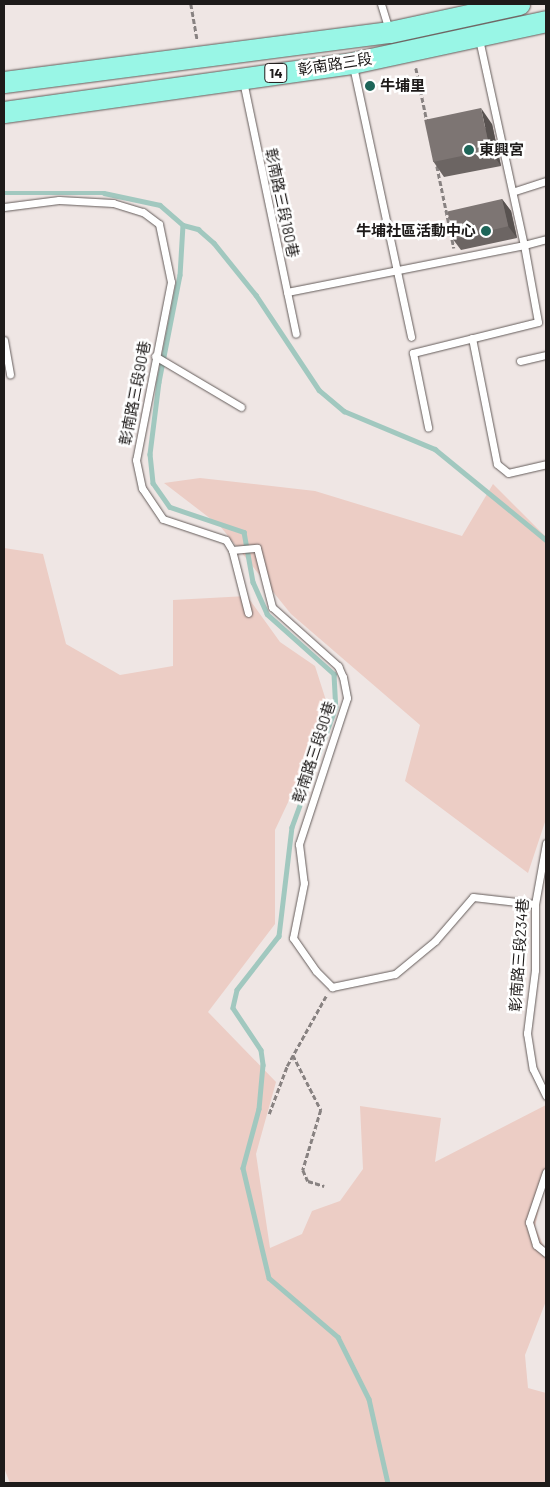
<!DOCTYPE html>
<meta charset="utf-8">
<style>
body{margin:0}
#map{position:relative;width:550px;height:1487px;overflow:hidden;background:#efe6e4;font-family:Barlow,"Noto Sans TC",sans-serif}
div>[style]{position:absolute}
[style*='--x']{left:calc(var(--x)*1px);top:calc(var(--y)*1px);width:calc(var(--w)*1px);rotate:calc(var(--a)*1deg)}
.green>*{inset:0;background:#eccdc5}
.stream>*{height:4.5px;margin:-2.25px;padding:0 2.25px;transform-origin:2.25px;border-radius:2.25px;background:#a1c8bf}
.path>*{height:2.5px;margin-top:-1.25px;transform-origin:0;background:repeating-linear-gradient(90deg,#888281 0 5px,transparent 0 7.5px)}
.roads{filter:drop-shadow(0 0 1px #645c5a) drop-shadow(0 0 1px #645c5a)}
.lane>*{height:7px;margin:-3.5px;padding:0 3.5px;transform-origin:3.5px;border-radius:3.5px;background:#fff}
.primary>*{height:21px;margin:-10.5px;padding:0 10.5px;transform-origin:10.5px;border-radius:10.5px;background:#99f6e6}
.wall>*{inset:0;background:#6c6563}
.shaded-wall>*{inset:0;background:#585250}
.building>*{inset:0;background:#7d7573;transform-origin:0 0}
.dots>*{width:14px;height:14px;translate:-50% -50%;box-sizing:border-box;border:2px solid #fff;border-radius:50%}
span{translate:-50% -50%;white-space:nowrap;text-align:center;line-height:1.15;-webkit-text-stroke:5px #fff;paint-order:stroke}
.shield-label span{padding:1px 4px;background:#fff;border:1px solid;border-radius:4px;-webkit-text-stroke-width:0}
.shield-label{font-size:14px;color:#1e1b1a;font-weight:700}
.street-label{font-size:15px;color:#1e1b1a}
.poi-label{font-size:15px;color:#1e1b1a;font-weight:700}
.left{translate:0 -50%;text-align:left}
.right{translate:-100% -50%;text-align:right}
.frame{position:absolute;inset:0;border:5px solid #1e1b1a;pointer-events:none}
</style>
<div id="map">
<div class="green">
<i style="clip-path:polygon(200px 478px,315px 491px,462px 536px,493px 484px,546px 537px,546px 819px,528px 873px,405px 781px,420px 725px,291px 614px,220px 526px,164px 483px)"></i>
<i style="clip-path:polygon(4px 548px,43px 554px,66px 644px,120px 675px,173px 666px,173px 600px,247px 596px,280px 642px,315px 666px,330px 713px,275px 830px,275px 924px,208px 1012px,276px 1082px,256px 1154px,270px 1248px,302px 1234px,312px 1211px,340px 1201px,363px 1169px,360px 1106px,441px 1118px,435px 1162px,546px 1105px,546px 1174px,535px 1227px,546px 1251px,546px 1301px,525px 1355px,528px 1388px,546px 1393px,546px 1483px,10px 1483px,4px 1468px)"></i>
</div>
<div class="stream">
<i style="--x:4;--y:193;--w:100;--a:0"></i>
<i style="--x:104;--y:193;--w:57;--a:12.1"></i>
<i style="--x:160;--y:205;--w:30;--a:41"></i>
<i style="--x:183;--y:225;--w:50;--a:93.4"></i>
<i style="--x:180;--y:275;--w:109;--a:101.1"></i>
<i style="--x:159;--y:382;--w:73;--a:97.1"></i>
<i style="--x:150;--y:454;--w:29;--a:84"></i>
<i style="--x:153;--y:483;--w:29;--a:55"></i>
<i style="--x:170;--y:507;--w:78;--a:18.7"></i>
<i style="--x:244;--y:532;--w:51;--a:79.8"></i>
<i style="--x:253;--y:582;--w:35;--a:66"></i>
<i style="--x:267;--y:614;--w:90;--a:41.8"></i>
<i style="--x:334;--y:674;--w:33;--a:87"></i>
<i style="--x:336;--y:707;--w:128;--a:110.1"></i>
<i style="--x:292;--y:827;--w:110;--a:96.8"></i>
<i style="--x:279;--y:936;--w:68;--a:127.9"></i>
<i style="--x:237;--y:990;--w:18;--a:103"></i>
<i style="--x:233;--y:1008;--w:50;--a:56.3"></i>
<i style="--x:261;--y:1050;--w:15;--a:82"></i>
<i style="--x:263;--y:1065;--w:44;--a:95.2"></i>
<i style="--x:259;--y:1109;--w:61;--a:105.2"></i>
<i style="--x:243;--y:1168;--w:113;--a:76.7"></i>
<i style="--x:269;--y:1278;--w:91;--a:40.5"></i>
<i style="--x:338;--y:1337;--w:69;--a:63.4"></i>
<i style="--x:369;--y:1399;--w:86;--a:77.3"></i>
<i style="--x:183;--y:225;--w:16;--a:15"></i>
<i style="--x:198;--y:229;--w:21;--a:41"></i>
<i style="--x:214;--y:243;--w:67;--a:51.1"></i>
<i style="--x:256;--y:295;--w:114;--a:56.4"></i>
<i style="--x:319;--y:390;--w:33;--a:40"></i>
<i style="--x:344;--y:411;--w:99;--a:22.7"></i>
<i style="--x:435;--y:449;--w:144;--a:39.3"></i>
</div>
<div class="path">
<i style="--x:191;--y:4;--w:36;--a:80"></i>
<i style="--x:416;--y:68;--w:54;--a:78.3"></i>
<i style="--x:437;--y:166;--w:84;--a:78.3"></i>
<i style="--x:293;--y:1055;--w:62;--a:63"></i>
<i style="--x:321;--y:1110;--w:63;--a:106.7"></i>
<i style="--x:303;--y:1170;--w:12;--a:66"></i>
<i style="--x:308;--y:1181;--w:17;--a:17"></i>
<i style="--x:269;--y:1114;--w:51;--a:-69.4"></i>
<i style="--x:287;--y:1066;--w:80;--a:-60.9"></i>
</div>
<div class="roads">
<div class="lane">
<i style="--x:381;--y:4;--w:27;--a:73"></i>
<i style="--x:479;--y:39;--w:211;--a:77.7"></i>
<i style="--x:524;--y:245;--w:23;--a:-15"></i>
<i style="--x:353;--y:66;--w:277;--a:77.9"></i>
<i style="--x:243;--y:81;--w:258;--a:78.2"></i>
<i style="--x:515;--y:191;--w:33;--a:-18"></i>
<i style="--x:4;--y:207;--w:55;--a:-7.3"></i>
<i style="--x:59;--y:200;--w:54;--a:3.2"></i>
<i style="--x:113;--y:203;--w:31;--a:17"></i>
<i style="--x:143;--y:212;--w:20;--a:37"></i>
<i style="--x:159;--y:224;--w:59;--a:78.3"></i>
<i style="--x:171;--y:282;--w:181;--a:101.1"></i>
<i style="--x:136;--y:460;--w:29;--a:78"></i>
<i style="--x:142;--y:488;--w:37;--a:56"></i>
<i style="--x:163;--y:519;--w:66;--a:18.4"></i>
<i style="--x:226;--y:540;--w:12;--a:59"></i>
<i style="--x:232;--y:550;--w:25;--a:-5"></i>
<i style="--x:257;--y:548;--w:61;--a:75.7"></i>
<i style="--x:272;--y:607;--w:89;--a:41.8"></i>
<i style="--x:338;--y:666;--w:12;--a:66"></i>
<i style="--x:343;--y:677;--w:21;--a:79"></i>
<i style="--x:347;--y:698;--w:154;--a:108.2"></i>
<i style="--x:299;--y:844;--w:39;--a:83"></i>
<i style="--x:304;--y:883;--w:56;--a:101.3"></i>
<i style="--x:293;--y:938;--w:40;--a:55.1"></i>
<i style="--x:316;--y:971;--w:23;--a:45"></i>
<i style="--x:332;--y:987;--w:64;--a:-11.7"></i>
<i style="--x:395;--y:974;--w:52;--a:-39.5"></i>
<i style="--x:435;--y:941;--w:58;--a:-49.2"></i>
<i style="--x:473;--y:897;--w:62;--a:6.4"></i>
<i style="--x:287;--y:292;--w:242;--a:-11.2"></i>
<i style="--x:524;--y:245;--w:78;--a:79.7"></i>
<i style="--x:538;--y:322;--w:129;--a:166.1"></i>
<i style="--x:413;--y:353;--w:76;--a:78.5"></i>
<i style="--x:472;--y:338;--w:128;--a:78.8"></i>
<i style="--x:497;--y:464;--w:14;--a:39"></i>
<i style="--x:508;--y:473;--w:39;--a:-13"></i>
<i style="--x:4;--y:340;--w:35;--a:80"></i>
<i style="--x:155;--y:356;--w:100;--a:30.7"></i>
<i style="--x:520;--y:361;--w:27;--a:-13"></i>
<i style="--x:232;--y:550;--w:65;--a:75.7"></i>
<i style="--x:546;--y:843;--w:62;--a:100.2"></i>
<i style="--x:535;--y:904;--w:66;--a:90"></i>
<i style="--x:535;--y:970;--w:64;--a:97.2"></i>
<i style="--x:527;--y:1033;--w:36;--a:81"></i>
<i style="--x:533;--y:1069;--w:30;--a:64"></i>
<i style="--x:546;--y:1172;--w:53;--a:108.8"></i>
<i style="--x:529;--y:1222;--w:24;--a:73"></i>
<i style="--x:536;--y:1245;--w:13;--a:39"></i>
</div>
<div class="primary">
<i style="--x:4;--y:82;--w:389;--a:-7.4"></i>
<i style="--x:390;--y:32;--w:132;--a:-12.2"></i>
<i style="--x:4;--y:112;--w:351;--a:-8"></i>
<i style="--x:352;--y:63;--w:198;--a:-12.2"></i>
</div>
</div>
<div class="wall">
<i style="clip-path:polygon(492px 124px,501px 166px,444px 177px,433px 161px)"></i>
<i style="clip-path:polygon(502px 199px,511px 211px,517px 238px,461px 250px,452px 238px)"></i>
</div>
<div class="shaded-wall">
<i style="clip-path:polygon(481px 108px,492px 124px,501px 166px,490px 150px)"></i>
<i style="clip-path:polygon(502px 199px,511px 211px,517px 238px,508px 226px)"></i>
</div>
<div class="building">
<i style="left:481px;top:108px;width:43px;height:58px;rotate:78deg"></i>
<i style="left:502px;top:199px;width:28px;height:56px;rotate:77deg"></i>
</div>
<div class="dots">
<i style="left:370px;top:86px;background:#1e6559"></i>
<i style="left:469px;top:150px;background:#1e6559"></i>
<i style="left:486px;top:231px;background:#1e6559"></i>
</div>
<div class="shield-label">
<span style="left:276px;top:73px">14</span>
</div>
<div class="street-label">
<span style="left:335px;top:64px;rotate:-9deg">彰南路三段</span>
<span style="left:282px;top:203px;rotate:78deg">彰南路三段180巷</span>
<span style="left:135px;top:393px;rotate:-79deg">彰南路三段90巷</span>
<span style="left:314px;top:752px;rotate:-72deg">彰南路三段90巷</span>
<span style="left:519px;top:955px;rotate:-86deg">彰南路三段234巷</span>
</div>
<div class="poi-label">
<span class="left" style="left:380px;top:86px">牛埔里</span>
<span class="left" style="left:479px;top:150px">東興宮</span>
<span class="right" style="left:476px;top:231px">牛埔社區活動中心</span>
</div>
<div class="frame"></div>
</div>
